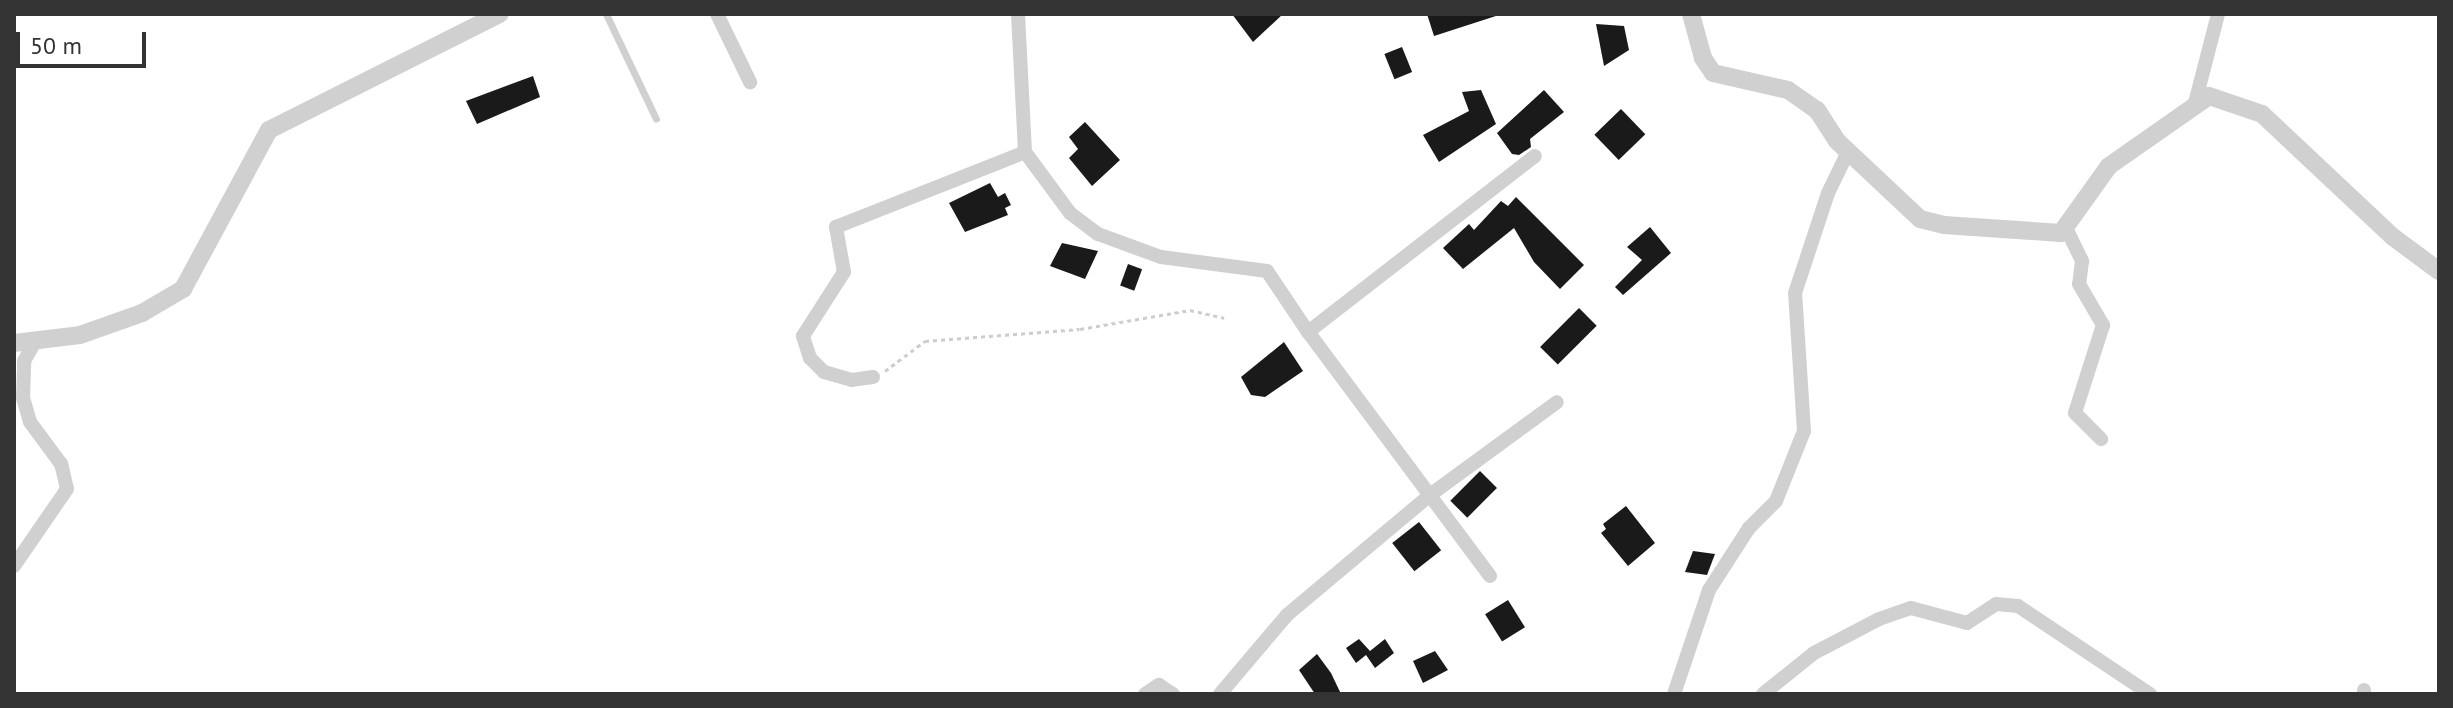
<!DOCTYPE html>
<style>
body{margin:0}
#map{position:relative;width:2453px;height:708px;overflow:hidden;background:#fff;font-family:"PT Sans",sans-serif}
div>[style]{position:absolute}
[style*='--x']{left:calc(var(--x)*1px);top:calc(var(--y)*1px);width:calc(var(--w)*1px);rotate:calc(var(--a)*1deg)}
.building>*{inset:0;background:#1a1a1a;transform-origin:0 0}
.path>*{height:3px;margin-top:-1.5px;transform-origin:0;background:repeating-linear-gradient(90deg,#cdcdcd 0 4px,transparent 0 8px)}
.service>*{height:7px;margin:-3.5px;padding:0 3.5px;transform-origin:3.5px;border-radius:3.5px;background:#d0d0d0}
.minor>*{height:14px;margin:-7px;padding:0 7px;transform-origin:7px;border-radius:7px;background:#d0d0d0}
.tertiary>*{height:18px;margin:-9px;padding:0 9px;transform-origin:9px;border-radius:9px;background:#d0d0d0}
span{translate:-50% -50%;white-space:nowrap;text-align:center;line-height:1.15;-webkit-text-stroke:8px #fff;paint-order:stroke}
.frame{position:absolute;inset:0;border:16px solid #333;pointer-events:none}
.scale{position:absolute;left:16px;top:32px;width:130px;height:36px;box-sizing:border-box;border:4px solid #333;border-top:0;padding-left:10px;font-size:24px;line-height:28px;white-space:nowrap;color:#333;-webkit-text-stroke:6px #fff;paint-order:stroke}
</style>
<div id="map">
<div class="building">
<i style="clip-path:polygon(1232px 14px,1283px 14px,1253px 42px)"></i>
<i style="clip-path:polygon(1427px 14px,1499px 14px,1499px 15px,1434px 36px)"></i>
<i style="clip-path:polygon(1596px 24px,1624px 26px,1629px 50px,1604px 66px)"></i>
<i style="left:1402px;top:47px;width:27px;height:19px;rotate:68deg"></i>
<i style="clip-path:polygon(533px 76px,540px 97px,477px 124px,466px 101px)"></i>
<i style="clip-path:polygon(1481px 90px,1496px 124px,1439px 162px,1423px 135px,1469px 111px,1462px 92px)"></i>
<i style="clip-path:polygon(1544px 90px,1564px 112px,1530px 139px,1531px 147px,1519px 155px,1512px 154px,1497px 133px)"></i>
<i style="left:1621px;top:109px;width:35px;height:37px;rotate:46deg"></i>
<i style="clip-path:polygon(1085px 122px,1120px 160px,1092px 186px,1069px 158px,1078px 149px,1069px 137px)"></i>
<i style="clip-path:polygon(990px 183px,998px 197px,1005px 193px,1011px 205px,1005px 208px,1008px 215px,965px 232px,949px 203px)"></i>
<i style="clip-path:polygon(1516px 197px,1584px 265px,1560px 289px,1534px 262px,1514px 228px,1463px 269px,1443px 248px,1469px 224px,1474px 230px,1501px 201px,1508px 206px)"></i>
<i style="clip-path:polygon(1650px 227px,1671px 253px,1623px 295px,1615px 287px,1642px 260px,1627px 247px)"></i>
<i style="clip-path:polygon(1062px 243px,1098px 251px,1085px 279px,1050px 266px)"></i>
<i style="left:1128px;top:264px;width:15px;height:23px;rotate:20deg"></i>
<i style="left:1579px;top:308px;width:25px;height:55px;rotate:45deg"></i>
<i style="clip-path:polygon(1284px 342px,1303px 371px,1265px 397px,1251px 395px,1241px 377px)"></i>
<i style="left:1480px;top:471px;width:24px;height:42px;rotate:45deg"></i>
<i style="clip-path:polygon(1626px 506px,1655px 543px,1628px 566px,1601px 533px,1606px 529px,1603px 524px)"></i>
<i style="left:1419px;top:522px;width:36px;height:34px;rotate:52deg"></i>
<i style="clip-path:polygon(1693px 551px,1715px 554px,1707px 575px,1685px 572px)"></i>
<i style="left:1508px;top:600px;width:32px;height:27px;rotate:58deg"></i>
<i style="clip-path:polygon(1359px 639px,1370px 651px,1385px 639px,1394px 653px,1375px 668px,1366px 655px,1356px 663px,1346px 648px)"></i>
<i style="clip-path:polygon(1435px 651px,1448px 670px,1423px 683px,1413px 661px)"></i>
<i style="clip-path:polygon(1317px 654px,1331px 673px,1341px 694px,1315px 694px,1299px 670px)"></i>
</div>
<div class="path">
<i style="--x:885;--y:371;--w:50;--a:-36.9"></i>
<i style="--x:925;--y:341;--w:155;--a:-4.4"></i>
<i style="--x:1080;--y:329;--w:112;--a:-9.8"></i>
<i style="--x:1190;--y:310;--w:35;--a:13"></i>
</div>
<div class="service">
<i style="--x:606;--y:14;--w:116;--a:64.5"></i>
</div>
<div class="minor">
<i style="--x:717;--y:14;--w:76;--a:64.1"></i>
<i style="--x:2195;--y:103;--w:92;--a:-75.5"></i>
<i style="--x:1025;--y:152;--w:76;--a:53.6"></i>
<i style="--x:1070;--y:213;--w:35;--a:37"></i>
<i style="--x:1098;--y:234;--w:67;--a:20.1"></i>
<i style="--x:1161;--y:257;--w:107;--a:7.5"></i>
<i style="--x:1267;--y:271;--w:73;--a:56.1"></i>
<i style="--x:2066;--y:228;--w:37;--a:64"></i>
<i style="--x:2082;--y:261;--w:23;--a:97"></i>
<i style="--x:2079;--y:284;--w:48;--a:59.7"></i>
<i style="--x:2103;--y:325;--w:92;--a:107.7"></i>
<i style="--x:2075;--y:413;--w:37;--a:45"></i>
<i style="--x:873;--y:377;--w:21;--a:172"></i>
<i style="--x:852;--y:380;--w:29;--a:-164"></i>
<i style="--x:824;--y:372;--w:20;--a:-135"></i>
<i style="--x:810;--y:358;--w:23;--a:-108"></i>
<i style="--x:803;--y:336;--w:76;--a:-57.4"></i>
<i style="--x:844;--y:272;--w:46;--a:-100.1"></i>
<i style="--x:836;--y:227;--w:203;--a:-21.6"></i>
<i style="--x:1025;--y:152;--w:138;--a:-92.9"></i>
<i style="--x:14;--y:566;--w:93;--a:-55.5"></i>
<i style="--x:67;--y:489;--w:26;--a:-103"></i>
<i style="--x:61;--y:464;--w:52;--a:-126.4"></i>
<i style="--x:30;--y:422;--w:25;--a:-106"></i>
<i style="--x:23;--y:398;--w:37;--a:-88"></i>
<i style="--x:24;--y:361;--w:24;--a:-60"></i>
<i style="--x:1490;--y:576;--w:304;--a:-126.7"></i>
<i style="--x:1308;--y:332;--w:287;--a:-37.8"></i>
<i style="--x:2364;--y:690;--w:4;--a:90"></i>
<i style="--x:1145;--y:694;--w:17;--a:-33"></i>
<i style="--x:1159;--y:685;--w:17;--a:33"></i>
<i style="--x:1220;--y:694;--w:104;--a:-49.7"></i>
<i style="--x:1287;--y:615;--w:187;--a:-40"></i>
<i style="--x:1430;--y:495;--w:157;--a:-36.2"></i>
<i style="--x:1674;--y:694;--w:110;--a:-71.4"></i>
<i style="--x:1709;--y:590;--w:74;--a:-57.2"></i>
<i style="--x:1749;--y:528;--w:38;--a:-45"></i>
<i style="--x:1776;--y:501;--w:75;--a:-68.2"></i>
<i style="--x:1804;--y:431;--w:138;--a:-93.7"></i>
<i style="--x:1795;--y:293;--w:105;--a:-71.7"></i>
<i style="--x:1828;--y:193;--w:46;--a:-64"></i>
<i style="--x:1763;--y:694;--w:65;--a:-38.8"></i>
<i style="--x:1814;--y:653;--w:73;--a:-27.6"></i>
<i style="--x:1879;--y:619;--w:34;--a:-19"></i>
<i style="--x:1911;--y:608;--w:58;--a:15"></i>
<i style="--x:1967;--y:623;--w:35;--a:-33"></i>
<i style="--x:1996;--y:604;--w:22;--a:5"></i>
<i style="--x:2018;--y:606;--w:159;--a:33.7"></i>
</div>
<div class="tertiary">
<i style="--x:1691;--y:14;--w:46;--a:74.7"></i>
<i style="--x:1703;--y:58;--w:18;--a:56"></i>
<i style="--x:1713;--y:73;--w:77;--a:12.8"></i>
<i style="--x:1788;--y:90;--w:35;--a:35"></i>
<i style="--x:1817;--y:110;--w:37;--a:57"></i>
<i style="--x:1837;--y:141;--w:114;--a:43.2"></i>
<i style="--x:1920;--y:219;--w:25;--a:14"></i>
<i style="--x:1944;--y:225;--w:117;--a:3.9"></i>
<i style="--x:2061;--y:233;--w:82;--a:-54.4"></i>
<i style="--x:2109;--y:166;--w:122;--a:-35"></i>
<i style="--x:2209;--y:96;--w:56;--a:18.8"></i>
<i style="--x:2262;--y:114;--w:180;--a:43.2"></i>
<i style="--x:2393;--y:237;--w:57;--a:36.5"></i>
<i style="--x:14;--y:343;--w:66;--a:-6.9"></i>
<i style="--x:80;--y:335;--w:66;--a:-19.5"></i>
<i style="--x:142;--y:313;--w:48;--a:-30.3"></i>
<i style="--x:183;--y:289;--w:181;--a:-61.6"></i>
<i style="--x:269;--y:130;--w:258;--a:-26.7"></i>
</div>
<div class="frame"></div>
<div class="scale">50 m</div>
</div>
